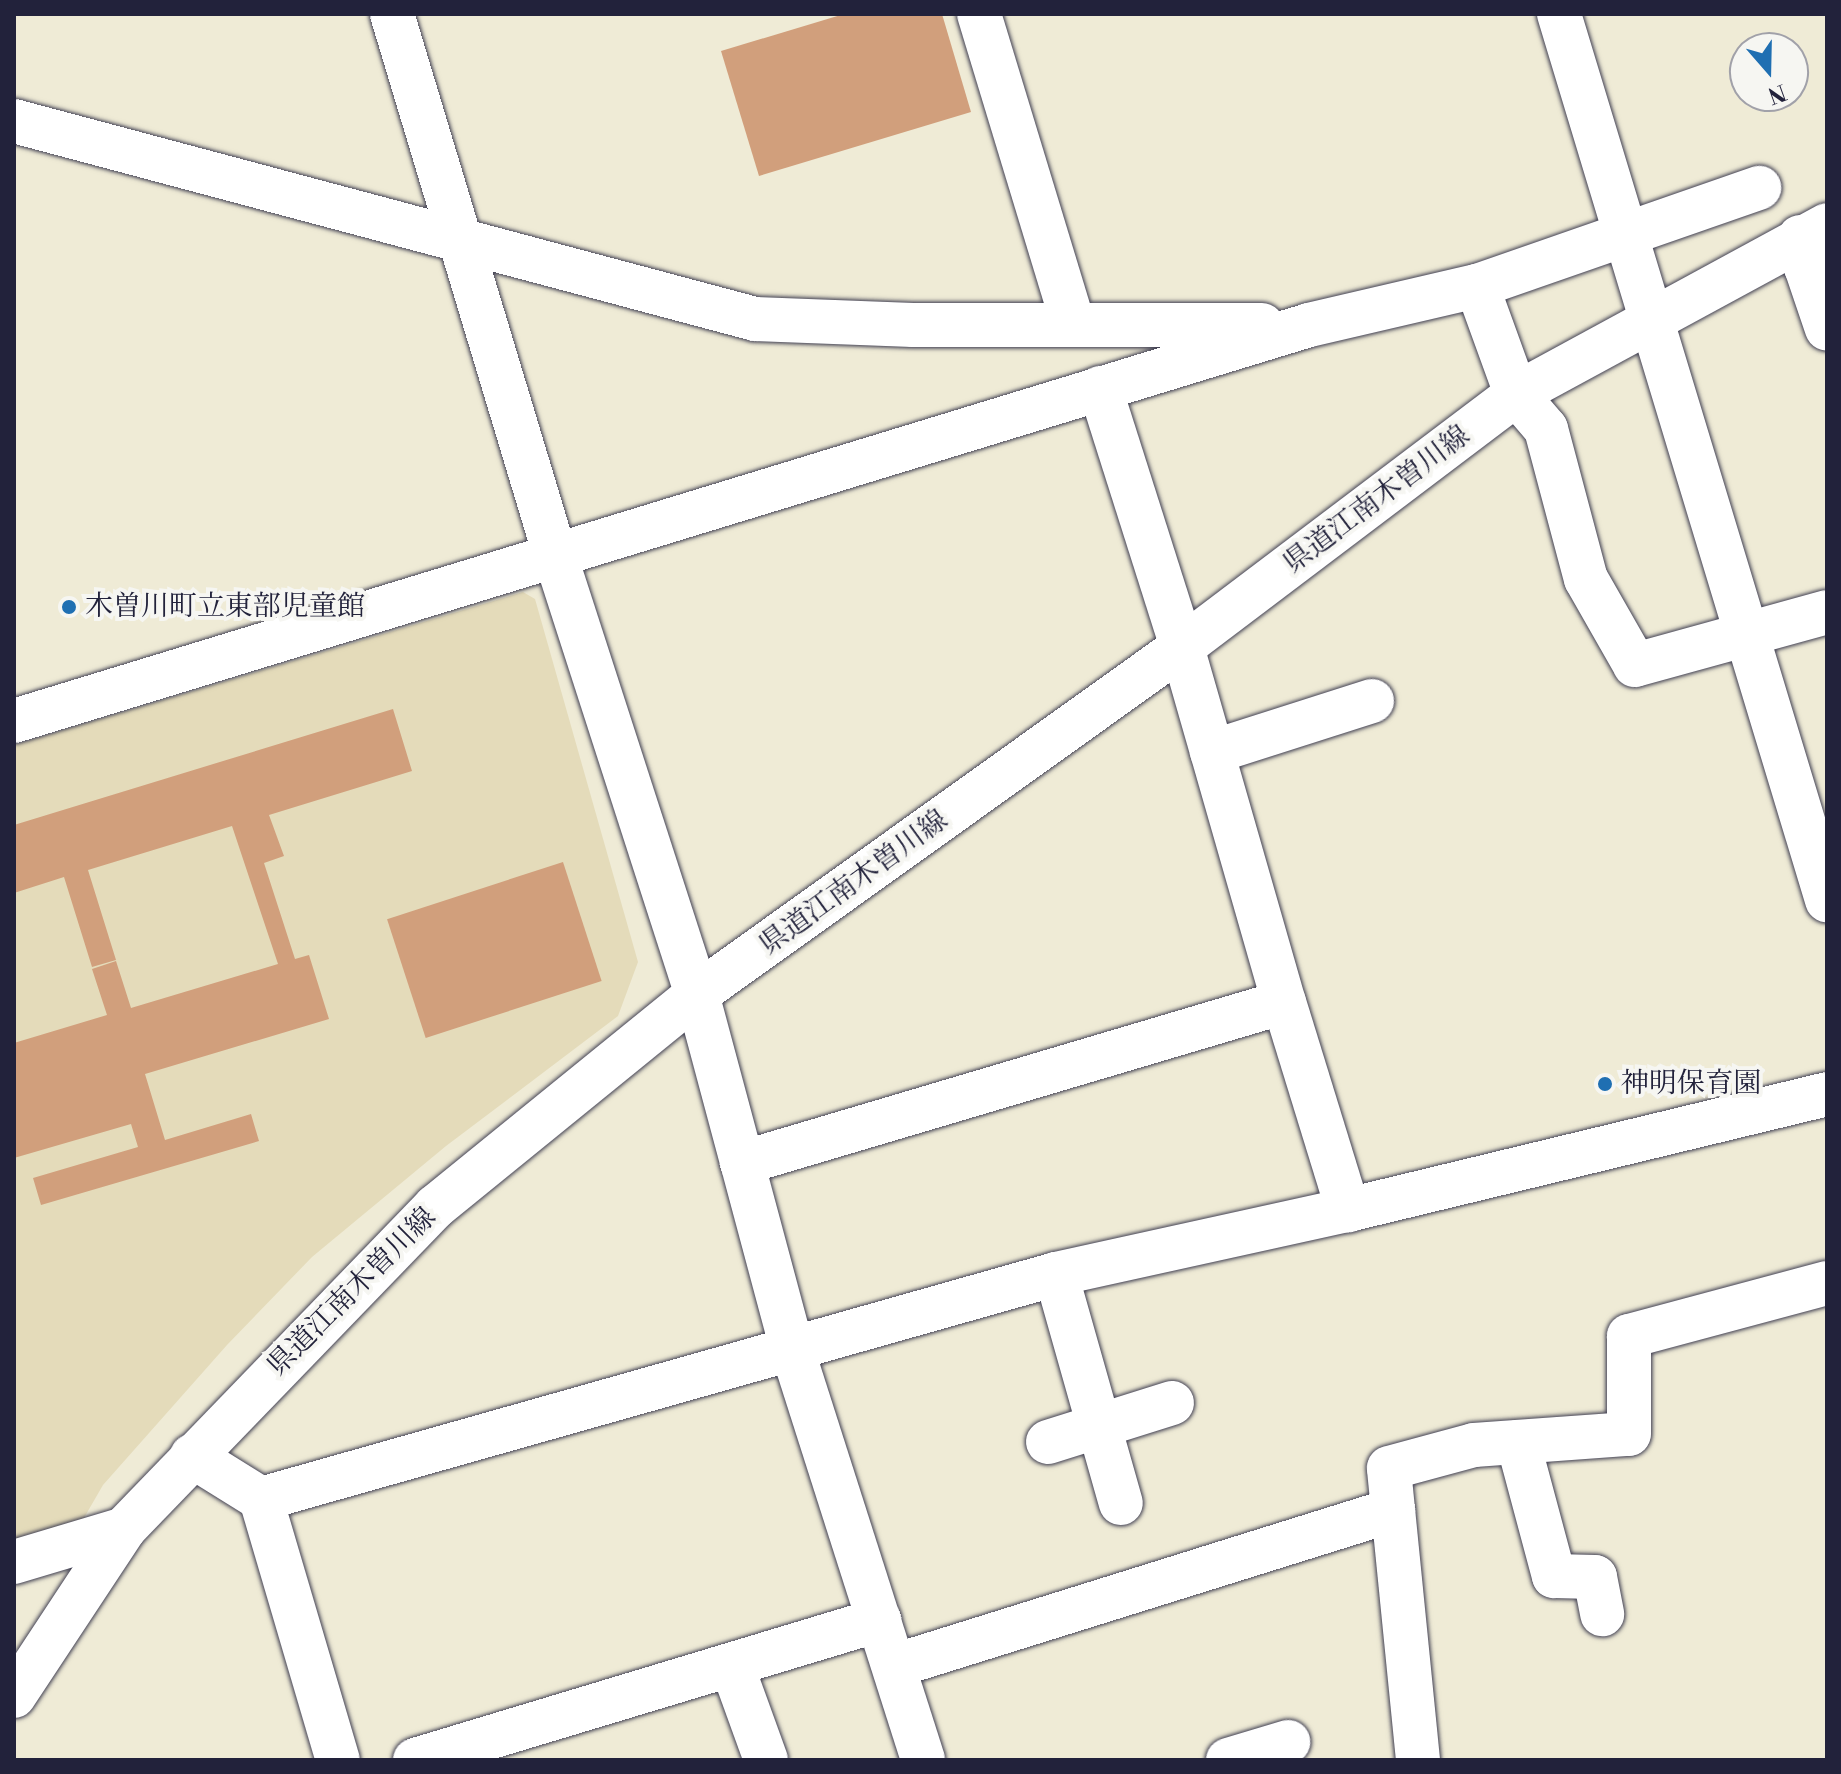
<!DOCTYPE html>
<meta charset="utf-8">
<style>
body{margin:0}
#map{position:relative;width:1841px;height:1774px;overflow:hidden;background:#efebd6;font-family:"Libre Bodoni","Noto Serif JP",serif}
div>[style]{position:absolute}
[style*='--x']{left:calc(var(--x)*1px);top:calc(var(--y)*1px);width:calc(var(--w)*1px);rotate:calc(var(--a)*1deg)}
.built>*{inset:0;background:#e4dbba}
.building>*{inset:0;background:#d19f7c;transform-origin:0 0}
.roads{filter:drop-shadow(0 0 2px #414052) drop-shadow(0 0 2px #414052)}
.minor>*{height:44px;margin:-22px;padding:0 22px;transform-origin:22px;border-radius:22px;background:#fff}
.major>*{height:44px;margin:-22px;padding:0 22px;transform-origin:22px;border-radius:22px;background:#fff}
.dots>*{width:22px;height:22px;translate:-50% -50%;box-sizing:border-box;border:4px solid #f6f6f2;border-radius:50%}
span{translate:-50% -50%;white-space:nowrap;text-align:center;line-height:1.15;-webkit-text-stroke:8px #f6f6f2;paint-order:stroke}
.street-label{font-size:28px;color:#22223b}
.poi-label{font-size:28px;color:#22223b}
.left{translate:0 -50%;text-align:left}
.frame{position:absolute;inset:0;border:16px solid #22223b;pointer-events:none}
.north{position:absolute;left:1729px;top:32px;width:80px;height:80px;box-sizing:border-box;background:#f6f6f2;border:2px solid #a1a1a9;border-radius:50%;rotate:160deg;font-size:22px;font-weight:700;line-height:32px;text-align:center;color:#22223b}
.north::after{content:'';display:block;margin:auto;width:28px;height:36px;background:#1f6fb2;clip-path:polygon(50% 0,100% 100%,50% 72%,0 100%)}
</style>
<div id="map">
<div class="built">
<i style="clip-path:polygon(523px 592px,535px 599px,638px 962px,618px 1016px,446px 1146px,312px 1257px,227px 1345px,103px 1485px,77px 1530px,14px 1548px,14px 745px)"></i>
</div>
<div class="building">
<i style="clip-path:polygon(844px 14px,942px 14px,971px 112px,759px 176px,721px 51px)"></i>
<i style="clip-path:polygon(393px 709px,412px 771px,269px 815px,284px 856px,264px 863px,295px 959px,309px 955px,329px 1019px,145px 1074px,165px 1140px,251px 1114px,259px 1141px,41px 1205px,33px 1178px,138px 1147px,131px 1124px,14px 1158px,14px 1043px,107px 1015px,92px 969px,116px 961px,131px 1008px,278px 964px,232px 826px,88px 870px,116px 960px,92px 967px,64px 877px,14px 893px,14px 825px)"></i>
<i style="left:563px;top:862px;width:125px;height:185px;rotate:72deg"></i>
</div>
<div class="roads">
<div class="minor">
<i style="--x:392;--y:14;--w:565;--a:73.23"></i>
<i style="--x:555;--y:555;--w:461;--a:72.1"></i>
<i style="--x:697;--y:994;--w:367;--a:75"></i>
<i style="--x:792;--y:1349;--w:431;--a:72.3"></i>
<i style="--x:979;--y:14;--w:324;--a:73.1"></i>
<i style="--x:1559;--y:14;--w:926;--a:73.17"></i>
<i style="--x:14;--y:121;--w:767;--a:14.96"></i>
<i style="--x:755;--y:319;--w:158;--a:2.2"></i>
<i style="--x:913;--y:325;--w:349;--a:0"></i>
<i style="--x:1800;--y:237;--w:31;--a:79"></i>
<i style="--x:1806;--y:267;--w:65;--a:71.3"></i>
<i style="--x:1477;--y:286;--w:115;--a:70.1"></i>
<i style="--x:1516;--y:394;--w:46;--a:49.4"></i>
<i style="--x:1546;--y:429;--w:155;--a:75.1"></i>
<i style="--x:1586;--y:579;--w:99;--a:60.3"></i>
<i style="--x:1635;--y:665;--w:199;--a:-15.4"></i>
<i style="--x:1100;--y:388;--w:272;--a:72.4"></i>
<i style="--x:1182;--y:647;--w:369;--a:74"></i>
<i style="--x:1284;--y:1002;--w:218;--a:72.9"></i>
<i style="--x:14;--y:721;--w:1354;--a:-17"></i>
<i style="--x:1309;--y:325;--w:172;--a:-13.1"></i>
<i style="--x:1477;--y:286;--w:299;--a:-19.2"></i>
<i style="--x:1212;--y:752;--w:168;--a:-17.7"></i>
<i style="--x:742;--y:1163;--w:565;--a:-16.54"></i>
<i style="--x:1056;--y:1274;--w:238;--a:74.2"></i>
<i style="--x:1048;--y:1442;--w:130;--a:-17.5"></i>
<i style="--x:1518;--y:1442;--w:139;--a:75"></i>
<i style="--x:1554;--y:1576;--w:41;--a:1.4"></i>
<i style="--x:1595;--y:1577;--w:38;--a:79"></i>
<i style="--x:192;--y:1456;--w:81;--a:31.9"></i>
<i style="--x:261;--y:1499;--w:272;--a:73.6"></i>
<i style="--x:261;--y:1499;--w:826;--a:-15.8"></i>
<i style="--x:1056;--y:1274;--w:299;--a:-12.4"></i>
<i style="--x:1348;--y:1210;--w:493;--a:-13.6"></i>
<i style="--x:14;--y:1562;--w:115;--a:-16.7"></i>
<i style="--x:732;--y:1666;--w:100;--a:70.1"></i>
<i style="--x:894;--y:1666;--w:523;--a:-17.36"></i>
<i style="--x:415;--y:1760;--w:485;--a:-16.8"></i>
<i style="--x:1228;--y:1760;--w:63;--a:-16.7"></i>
<i style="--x:1418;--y:1760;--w:293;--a:-95.7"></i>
<i style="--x:1389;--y:1468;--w:88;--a:-15.1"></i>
<i style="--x:1474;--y:1445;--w:155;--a:-4.1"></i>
<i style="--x:1629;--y:1434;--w:98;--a:-90"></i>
<i style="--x:1629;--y:1336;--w:205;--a:-15"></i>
</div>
<div class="major">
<i style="--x:14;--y:1696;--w:200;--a:-56.6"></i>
<i style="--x:124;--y:1529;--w:448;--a:-46"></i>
<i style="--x:435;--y:1207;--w:338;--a:-39.1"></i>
<i style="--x:697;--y:994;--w:596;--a:-35.58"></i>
<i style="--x:1182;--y:647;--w:419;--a:-37.1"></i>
<i style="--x:1516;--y:394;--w:354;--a:-28.5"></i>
</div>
</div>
<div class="dots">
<i style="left:69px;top:607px;background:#1f6fb2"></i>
<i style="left:1605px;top:1084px;background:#1f6fb2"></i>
</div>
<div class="street-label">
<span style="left:1377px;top:500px;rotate:-37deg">県道江南木曽川線</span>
<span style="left:854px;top:883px;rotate:-36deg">県道江南木曽川線</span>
<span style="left:352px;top:1292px;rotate:-45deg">県道江南木曽川線</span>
</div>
<div class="poi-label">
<span class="left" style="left:85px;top:607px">木曽川町立東部児童館</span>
<span class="left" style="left:1621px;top:1084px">神明保育園</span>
</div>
<div class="frame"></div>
<div class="north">N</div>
</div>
